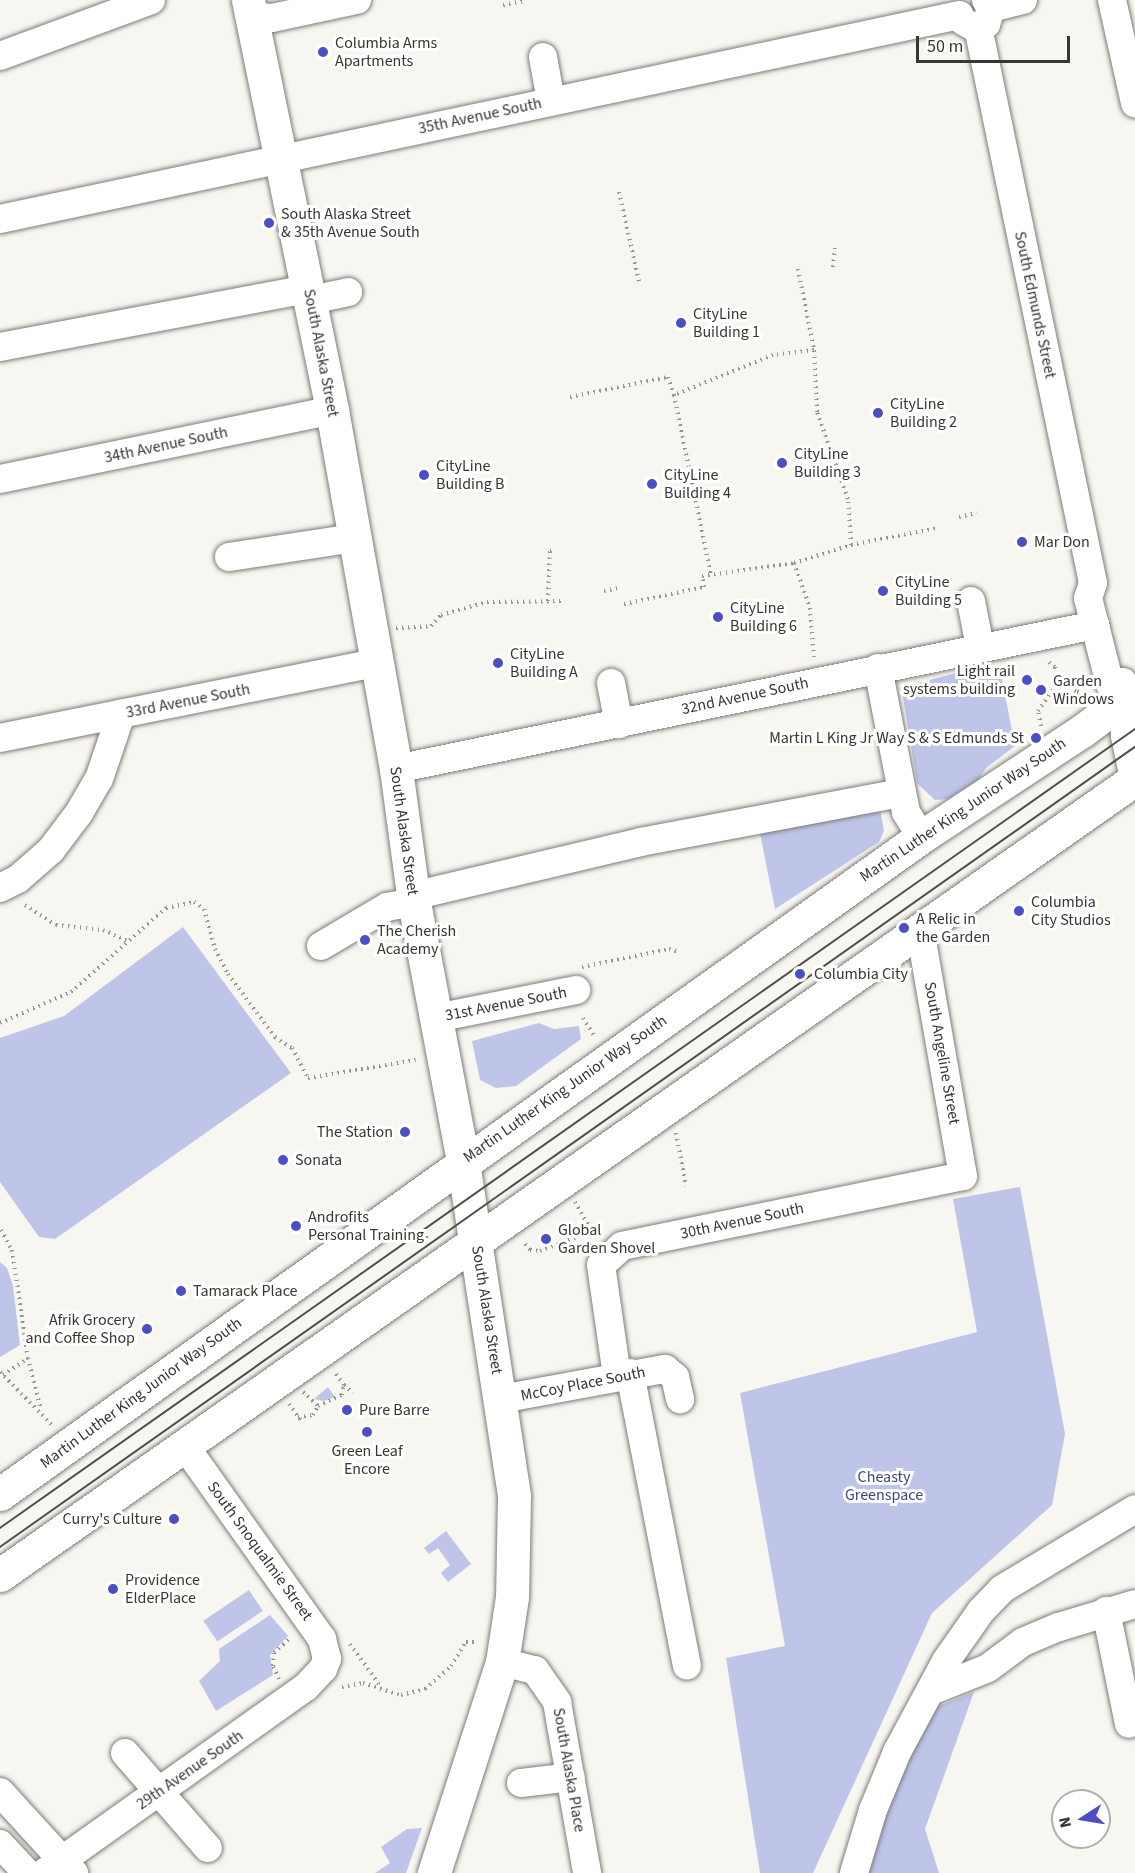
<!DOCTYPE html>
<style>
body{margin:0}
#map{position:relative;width:1135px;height:1873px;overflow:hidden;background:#f8f6f1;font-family:"Source Sans 3",sans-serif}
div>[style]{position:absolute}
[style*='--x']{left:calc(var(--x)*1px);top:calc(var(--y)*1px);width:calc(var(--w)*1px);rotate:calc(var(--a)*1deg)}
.green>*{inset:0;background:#bfc5e9;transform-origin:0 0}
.path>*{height:4px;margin-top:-2px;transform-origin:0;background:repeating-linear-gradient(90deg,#979592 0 1.5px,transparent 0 6px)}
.roads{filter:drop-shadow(0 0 2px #7e7c78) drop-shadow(0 0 2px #7e7c78)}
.minor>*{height:28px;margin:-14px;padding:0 14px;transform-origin:14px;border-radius:14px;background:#fff}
.major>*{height:33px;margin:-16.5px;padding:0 16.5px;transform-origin:16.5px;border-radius:16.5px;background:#fff}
.tram>*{height:1.5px;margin:-0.75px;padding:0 0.75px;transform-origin:0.75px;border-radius:0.75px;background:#4f4e4c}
.dots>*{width:16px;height:16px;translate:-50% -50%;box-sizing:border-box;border:3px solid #fff;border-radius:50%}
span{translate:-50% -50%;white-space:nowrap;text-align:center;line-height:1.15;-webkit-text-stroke:6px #fff;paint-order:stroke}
.poi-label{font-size:16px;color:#373634}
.left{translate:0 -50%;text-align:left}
.right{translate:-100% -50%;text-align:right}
.street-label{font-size:16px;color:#373634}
.park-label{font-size:16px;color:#414777}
.north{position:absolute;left:1051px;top:1789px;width:60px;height:60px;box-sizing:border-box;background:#fff;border:2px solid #afafae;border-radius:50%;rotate:258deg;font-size:16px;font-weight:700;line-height:24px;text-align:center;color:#373634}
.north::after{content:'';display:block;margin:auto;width:21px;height:27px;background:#4d4dc4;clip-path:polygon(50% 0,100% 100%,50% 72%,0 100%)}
.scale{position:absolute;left:916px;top:36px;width:154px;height:27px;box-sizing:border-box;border:3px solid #373634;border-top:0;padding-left:8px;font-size:18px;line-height:21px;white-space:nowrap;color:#373634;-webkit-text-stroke:4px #fff;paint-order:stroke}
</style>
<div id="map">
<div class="green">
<i style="clip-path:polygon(956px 673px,976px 679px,1001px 674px,1015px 746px,986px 768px,979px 779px,948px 799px,935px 800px,917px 783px,902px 691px,903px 687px)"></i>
<i style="clip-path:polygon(879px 803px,884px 831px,879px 842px,775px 909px,759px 828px)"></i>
<i style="clip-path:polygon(183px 927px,291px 1073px,55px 1239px,39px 1237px,0 1182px,0 1038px,64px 1016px)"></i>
<i style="clip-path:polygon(539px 1023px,554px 1029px,579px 1026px,581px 1039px,516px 1086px,496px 1088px,480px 1080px,472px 1041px)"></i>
<i style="clip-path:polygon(1020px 1187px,1065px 1434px,1052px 1505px,932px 1613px,813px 1873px,760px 1873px,726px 1658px,785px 1646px,740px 1393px,977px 1332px,953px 1199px)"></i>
<i style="clip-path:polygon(0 1262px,7px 1268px,13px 1286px,20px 1345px,0 1357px)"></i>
<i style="clip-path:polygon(328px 1387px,335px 1397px,324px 1401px,314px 1399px)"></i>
<i style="clip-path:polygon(446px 1531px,471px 1564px,448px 1582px,441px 1573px,450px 1565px,438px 1548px,429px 1554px,424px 1548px)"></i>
<i style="left:249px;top:1590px;width:25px;height:55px;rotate:56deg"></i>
<i style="clip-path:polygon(270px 1615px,288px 1636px,270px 1655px,273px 1675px,216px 1711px,199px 1681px,220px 1661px,219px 1649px)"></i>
<i style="clip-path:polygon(974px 1692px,925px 1829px,939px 1873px,866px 1873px,890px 1795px,936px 1707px)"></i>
<i style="clip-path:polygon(422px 1828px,406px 1873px,375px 1873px,390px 1863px,381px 1847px,407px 1829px)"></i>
</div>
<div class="path">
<i style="--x:503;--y:5;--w:20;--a:-11"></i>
<i style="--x:619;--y:192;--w:96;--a:77.4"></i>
<i style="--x:833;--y:267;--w:19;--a:-84"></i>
<i style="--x:798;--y:269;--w:83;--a:78.8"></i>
<i style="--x:570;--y:397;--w:100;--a:-11.5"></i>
<i style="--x:668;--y:377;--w:19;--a:72"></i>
<i style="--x:959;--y:517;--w:18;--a:-13"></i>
<i style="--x:851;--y:545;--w:89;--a:-11.1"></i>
<i style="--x:794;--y:563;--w:48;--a:70.4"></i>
<i style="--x:810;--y:608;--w:49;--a:85.3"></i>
<i style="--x:604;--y:591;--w:14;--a:-12"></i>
<i style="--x:548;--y:601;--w:50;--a:-87.7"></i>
<i style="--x:550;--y:551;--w:5;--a:-11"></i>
<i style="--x:624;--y:604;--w:82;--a:-12"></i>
<i style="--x:704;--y:587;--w:11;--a:-100"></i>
<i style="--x:702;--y:576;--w:93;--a:-8"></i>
<i style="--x:794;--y:563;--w:60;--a:-17.5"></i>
<i style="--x:851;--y:545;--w:46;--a:-93.7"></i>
<i style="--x:848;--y:499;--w:92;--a:-109.6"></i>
<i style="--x:817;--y:412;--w:62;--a:-92.8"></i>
<i style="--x:814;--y:350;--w:41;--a:173"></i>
<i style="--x:773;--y:355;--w:107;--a:158"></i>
<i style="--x:674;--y:395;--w:184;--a:78.4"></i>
<i style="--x:396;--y:628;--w:35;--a:-3"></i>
<i style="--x:431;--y:626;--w:15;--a:-48"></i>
<i style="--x:441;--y:615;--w:48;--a:-15.8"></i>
<i style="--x:487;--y:602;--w:75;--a:-0.8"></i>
<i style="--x:1060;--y:680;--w:21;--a:35"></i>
<i style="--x:1077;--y:692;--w:11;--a:5"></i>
<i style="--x:1041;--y:726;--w:15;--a:-101"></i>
<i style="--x:1038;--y:711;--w:38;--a:-55"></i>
<i style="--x:1060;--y:680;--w:14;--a:-111"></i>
<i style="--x:1055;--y:667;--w:11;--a:-142"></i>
<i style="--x:25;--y:905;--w:37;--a:33"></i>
<i style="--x:56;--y:925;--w:47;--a:6.1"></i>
<i style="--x:103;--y:930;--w:27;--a:24"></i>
<i style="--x:582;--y:967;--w:89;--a:-11.7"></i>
<i style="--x:669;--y:949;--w:9;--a:18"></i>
<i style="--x:583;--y:1018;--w:22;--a:58"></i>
<i style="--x:0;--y:1023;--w:77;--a:-23.6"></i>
<i style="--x:71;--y:992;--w:127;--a:-41.5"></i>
<i style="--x:166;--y:908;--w:29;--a:-12"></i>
<i style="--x:194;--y:902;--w:12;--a:35"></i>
<i style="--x:204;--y:909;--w:41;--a:74.6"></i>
<i style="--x:215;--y:949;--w:28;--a:63"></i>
<i style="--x:228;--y:974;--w:79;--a:53.3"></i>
<i style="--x:275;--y:1037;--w:20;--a:33"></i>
<i style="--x:292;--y:1048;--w:34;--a:62"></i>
<i style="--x:308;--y:1078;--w:109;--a:-9.5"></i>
<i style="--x:676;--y:1133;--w:54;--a:79.3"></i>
<i style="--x:575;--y:1202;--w:42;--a:59.7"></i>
<i style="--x:1;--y:1230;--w:23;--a:61"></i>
<i style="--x:12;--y:1250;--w:109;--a:81.6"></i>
<i style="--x:28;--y:1358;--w:54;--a:76"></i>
<i style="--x:424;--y:1243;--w:11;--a:-68"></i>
<i style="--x:525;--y:1244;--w:8;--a:50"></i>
<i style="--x:530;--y:1250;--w:10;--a:6"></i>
<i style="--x:540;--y:1251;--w:53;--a:-20.8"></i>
<i style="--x:0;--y:1372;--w:74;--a:45.5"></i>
<i style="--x:3;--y:1375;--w:30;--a:-34"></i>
<i style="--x:344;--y:1385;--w:12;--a:42"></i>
<i style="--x:303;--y:1392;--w:21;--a:43"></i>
<i style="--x:289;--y:1404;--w:24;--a:54"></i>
<i style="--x:298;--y:1417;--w:15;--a:-8"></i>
<i style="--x:313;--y:1415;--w:10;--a:-61"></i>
<i style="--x:318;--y:1406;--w:26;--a:-25"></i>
<i style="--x:342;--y:1395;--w:10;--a:-79"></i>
<i style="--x:344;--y:1385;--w:17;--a:-126"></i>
<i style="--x:350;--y:1644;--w:53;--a:54.2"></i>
<i style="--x:279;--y:1679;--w:14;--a:-115"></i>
<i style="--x:273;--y:1666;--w:13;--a:-86"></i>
<i style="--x:274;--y:1653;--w:23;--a:-43"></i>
<i style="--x:342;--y:1687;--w:21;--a:-11"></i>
<i style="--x:363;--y:1683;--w:40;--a:18"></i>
<i style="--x:401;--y:1695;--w:25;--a:-14"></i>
<i style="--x:425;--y:1689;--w:35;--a:-41"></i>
<i style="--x:451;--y:1666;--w:28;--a:-58"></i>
<i style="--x:466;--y:1642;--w:9;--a:0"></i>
</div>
<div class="roads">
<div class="minor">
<i style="--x:1112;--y:0;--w:106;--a:77.4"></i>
<i style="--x:991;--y:8;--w:33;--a:-14"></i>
<i style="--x:251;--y:16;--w:21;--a:5"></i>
<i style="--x:272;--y:18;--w:87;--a:-12"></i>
<i style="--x:963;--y:21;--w:14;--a:30"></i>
<i style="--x:975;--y:28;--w:12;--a:-20"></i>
<i style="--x:986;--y:24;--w:16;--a:-72"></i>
<i style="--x:991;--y:9;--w:10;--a:-119"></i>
<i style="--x:978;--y:27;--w:568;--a:78.31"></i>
<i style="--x:1093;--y:583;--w:16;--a:108"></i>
<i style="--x:1088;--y:598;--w:89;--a:75.7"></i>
<i style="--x:1110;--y:684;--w:19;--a:51"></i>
<i style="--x:0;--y:56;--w:161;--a:-20.3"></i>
<i style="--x:543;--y:57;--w:45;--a:79.7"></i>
<i style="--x:0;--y:219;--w:981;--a:-12"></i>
<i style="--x:311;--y:300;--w:38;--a:-12"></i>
<i style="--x:0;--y:347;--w:313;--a:-10.7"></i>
<i style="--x:0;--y:479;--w:339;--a:-11.7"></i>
<i style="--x:229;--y:557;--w:127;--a:-8.6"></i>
<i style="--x:971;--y:601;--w:47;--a:78.9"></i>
<i style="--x:878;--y:668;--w:147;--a:79"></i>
<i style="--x:906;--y:812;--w:29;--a:59"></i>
<i style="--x:1123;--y:682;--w:54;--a:87.9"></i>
<i style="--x:1125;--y:736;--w:49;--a:78.2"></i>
<i style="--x:611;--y:683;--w:42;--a:79"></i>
<i style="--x:0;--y:738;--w:384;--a:-11.3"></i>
<i style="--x:396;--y:769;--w:714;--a:-11.64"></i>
<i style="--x:0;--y:888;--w:20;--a:-27"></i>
<i style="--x:18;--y:879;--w:44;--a:-41.3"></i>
<i style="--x:51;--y:850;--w:46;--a:-52.9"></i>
<i style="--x:79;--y:813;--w:39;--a:-60"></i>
<i style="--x:99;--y:779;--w:69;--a:-71.3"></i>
<i style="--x:413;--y:896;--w:234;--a:-13.3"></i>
<i style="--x:641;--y:842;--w:265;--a:-10.7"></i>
<i style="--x:321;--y:946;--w:77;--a:-30.6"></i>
<i style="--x:387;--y:907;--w:27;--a:-10"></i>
<i style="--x:436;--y:1018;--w:143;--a:-11.3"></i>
<i style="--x:630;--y:1373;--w:298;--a:79"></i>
<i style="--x:617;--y:1376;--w:112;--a:-98.2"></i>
<i style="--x:601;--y:1265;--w:28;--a:-42"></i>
<i style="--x:622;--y:1246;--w:348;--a:-11.6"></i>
<i style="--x:963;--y:1176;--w:250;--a:-99.9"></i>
<i style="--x:501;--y:1399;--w:167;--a:-10.4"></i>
<i style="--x:665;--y:1369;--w:13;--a:39"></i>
<i style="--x:675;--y:1377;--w:23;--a:77"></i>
<i style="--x:1106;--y:1611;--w:115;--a:78.5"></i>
<i style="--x:502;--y:1662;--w:34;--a:14"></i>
<i style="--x:535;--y:1670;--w:39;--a:55"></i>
<i style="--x:557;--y:1702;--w:174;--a:80"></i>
<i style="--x:931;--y:1691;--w:61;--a:-22"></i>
<i style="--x:988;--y:1668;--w:44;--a:-36.6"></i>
<i style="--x:1023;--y:1642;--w:39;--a:-23"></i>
<i style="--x:1059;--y:1627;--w:79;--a:-16.8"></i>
<i style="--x:125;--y:1753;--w:126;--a:48.9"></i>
<i style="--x:521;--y:1783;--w:50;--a:-6.8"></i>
<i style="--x:0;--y:1792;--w:110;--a:47.6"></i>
<i style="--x:0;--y:1844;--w:40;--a:47"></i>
<i style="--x:44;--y:1873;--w:321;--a:-35.4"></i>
<i style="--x:306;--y:1687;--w:25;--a:-47"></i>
<i style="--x:323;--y:1669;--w:11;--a:-68"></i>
<i style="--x:327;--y:1659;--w:21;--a:-104"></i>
<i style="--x:322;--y:1639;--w:237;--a:-125.4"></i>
<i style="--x:854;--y:1873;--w:66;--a:-73.2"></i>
<i style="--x:873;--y:1810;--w:63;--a:-67.5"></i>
<i style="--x:897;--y:1752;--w:103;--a:-61.7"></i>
<i style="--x:946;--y:1661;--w:61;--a:-55"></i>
<i style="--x:981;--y:1611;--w:30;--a:-46"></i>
<i style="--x:1002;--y:1589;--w:155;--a:-31"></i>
</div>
<div class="major">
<i style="--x:248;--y:0;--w:419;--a:78.4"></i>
<i style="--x:332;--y:410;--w:365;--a:79.9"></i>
<i style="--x:396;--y:769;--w:134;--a:82.3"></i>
<i style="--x:414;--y:902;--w:265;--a:79.3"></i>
<i style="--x:463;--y:1162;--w:338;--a:81.3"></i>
<i style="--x:514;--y:1496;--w:101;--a:91.1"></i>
<i style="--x:512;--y:1597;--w:66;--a:98.7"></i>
<i style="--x:502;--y:1662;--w:222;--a:107.9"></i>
<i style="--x:0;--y:1494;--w:1131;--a:-35.5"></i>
<i style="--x:921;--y:837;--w:193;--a:-33.4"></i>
<i style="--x:1082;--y:731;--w:66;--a:-37"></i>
<i style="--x:0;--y:1575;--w:1386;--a:-35.04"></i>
</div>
</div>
<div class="tram">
<i style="--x:0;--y:1528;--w:1388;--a:-35.14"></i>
<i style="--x:0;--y:1547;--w:1389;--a:-35.18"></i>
</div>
<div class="dots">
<i style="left:323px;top:52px;background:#4d4dc4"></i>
<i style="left:269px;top:223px;background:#4d4dc4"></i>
<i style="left:681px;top:323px;background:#4d4dc4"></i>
<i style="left:878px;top:413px;background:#4d4dc4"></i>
<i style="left:782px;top:463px;background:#4d4dc4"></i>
<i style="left:424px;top:475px;background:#4d4dc4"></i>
<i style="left:652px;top:484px;background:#4d4dc4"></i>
<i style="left:1022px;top:542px;background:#4d4dc4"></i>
<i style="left:883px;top:591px;background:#4d4dc4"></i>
<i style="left:718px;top:617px;background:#4d4dc4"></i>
<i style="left:498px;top:663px;background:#4d4dc4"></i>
<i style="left:1027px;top:680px;background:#4d4dc4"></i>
<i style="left:1041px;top:690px;background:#4d4dc4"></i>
<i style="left:1036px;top:738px;background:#4d4dc4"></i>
<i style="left:1019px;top:911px;background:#4d4dc4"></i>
<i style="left:904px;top:928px;background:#4d4dc4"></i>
<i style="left:365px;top:940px;background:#4d4dc4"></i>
<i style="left:800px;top:974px;background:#4d4dc4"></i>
<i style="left:405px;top:1132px;background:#4d4dc4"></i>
<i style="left:283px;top:1160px;background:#4d4dc4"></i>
<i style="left:296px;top:1226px;background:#4d4dc4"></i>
<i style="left:546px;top:1239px;background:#4d4dc4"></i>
<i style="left:181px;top:1291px;background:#4d4dc4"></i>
<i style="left:147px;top:1329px;background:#4d4dc4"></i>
<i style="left:347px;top:1410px;background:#4d4dc4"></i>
<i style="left:367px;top:1432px;background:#4d4dc4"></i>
<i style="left:174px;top:1519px;background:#4d4dc4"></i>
<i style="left:113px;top:1589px;background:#4d4dc4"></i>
</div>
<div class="poi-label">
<span class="left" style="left:335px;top:52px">Columbia Arms<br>Apartments</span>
<span class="left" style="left:281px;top:223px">South Alaska Street<br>&amp; 35th Avenue South</span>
<span class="left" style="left:693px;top:323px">CityLine<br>Building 1</span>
<span class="left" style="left:890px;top:413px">CityLine<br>Building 2</span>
<span class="left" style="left:794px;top:463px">CityLine<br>Building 3</span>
<span class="left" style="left:436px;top:475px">CityLine<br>Building B</span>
<span class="left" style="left:664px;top:484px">CityLine<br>Building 4</span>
<span class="left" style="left:1034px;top:542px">Mar Don</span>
<span class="left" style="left:895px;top:591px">CityLine<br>Building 5</span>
<span class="left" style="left:730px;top:617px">CityLine<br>Building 6</span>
<span class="left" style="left:510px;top:663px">CityLine<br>Building A</span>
<span class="right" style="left:1015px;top:680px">Light rail<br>systems building</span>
<span class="left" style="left:1053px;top:690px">Garden<br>Windows</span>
<span class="right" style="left:1024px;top:738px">Martin L King Jr Way S &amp; S Edmunds St</span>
<span class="left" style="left:1031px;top:911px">Columbia<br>City Studios</span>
<span class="left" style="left:916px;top:928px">A Relic in<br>the Garden</span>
<span class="left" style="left:377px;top:940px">The Cherish<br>Academy</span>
<span class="left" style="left:814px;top:974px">Columbia City</span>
<span class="right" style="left:393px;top:1132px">The Station</span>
<span class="left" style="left:295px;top:1160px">Sonata</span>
<span class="left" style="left:308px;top:1226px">Androfits<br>Personal Training</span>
<span class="left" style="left:558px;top:1239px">Global<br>Garden Shovel</span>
<span class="left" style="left:193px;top:1291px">Tamarack Place</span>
<span class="right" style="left:135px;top:1329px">Afrik Grocery<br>and Coffee Shop</span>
<span class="left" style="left:359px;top:1410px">Pure Barre</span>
<span style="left:367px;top:1460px">Green Leaf<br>Encore</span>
<span class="right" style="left:162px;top:1519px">Curry's Culture</span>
<span class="left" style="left:125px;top:1589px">Providence<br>ElderPlace</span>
</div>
<div class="street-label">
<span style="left:480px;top:116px;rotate:-12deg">35th Avenue South</span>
<span style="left:1035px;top:305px;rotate:78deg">South Edmunds Street</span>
<span style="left:321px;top:353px;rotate:79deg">South Alaska Street</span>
<span style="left:166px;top:445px;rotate:-12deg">34th Avenue South</span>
<span style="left:745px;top:696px;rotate:-12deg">32nd Avenue South</span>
<span style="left:188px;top:701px;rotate:-11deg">33rd Avenue South</span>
<span style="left:963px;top:810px;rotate:-34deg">Martin Luther King Junior Way South</span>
<span style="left:404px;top:831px;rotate:82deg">South Alaska Street</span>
<span style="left:506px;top:1004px;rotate:-11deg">31st Avenue South</span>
<span style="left:942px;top:1053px;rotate:80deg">South Angeline Street</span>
<span style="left:565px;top:1089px;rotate:-35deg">Martin Luther King Junior Way South</span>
<span style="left:742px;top:1221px;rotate:-12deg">30th Avenue South</span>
<span style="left:487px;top:1310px;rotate:81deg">South Alaska Street</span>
<span style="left:583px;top:1384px;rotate:-11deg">McCoy Place South</span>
<span style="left:141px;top:1393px;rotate:-36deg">Martin Luther King Junior Way South</span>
<span style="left:260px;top:1551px;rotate:54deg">South Snoqualmie Street</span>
<span style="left:190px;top:1770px;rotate:-35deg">29th Avenue South</span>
<span style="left:569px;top:1770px;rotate:80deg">South Alaska Place</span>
</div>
<div class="park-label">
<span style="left:884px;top:1486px">Cheasty<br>Greenspace</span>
</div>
<div class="north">N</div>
<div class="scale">50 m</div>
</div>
